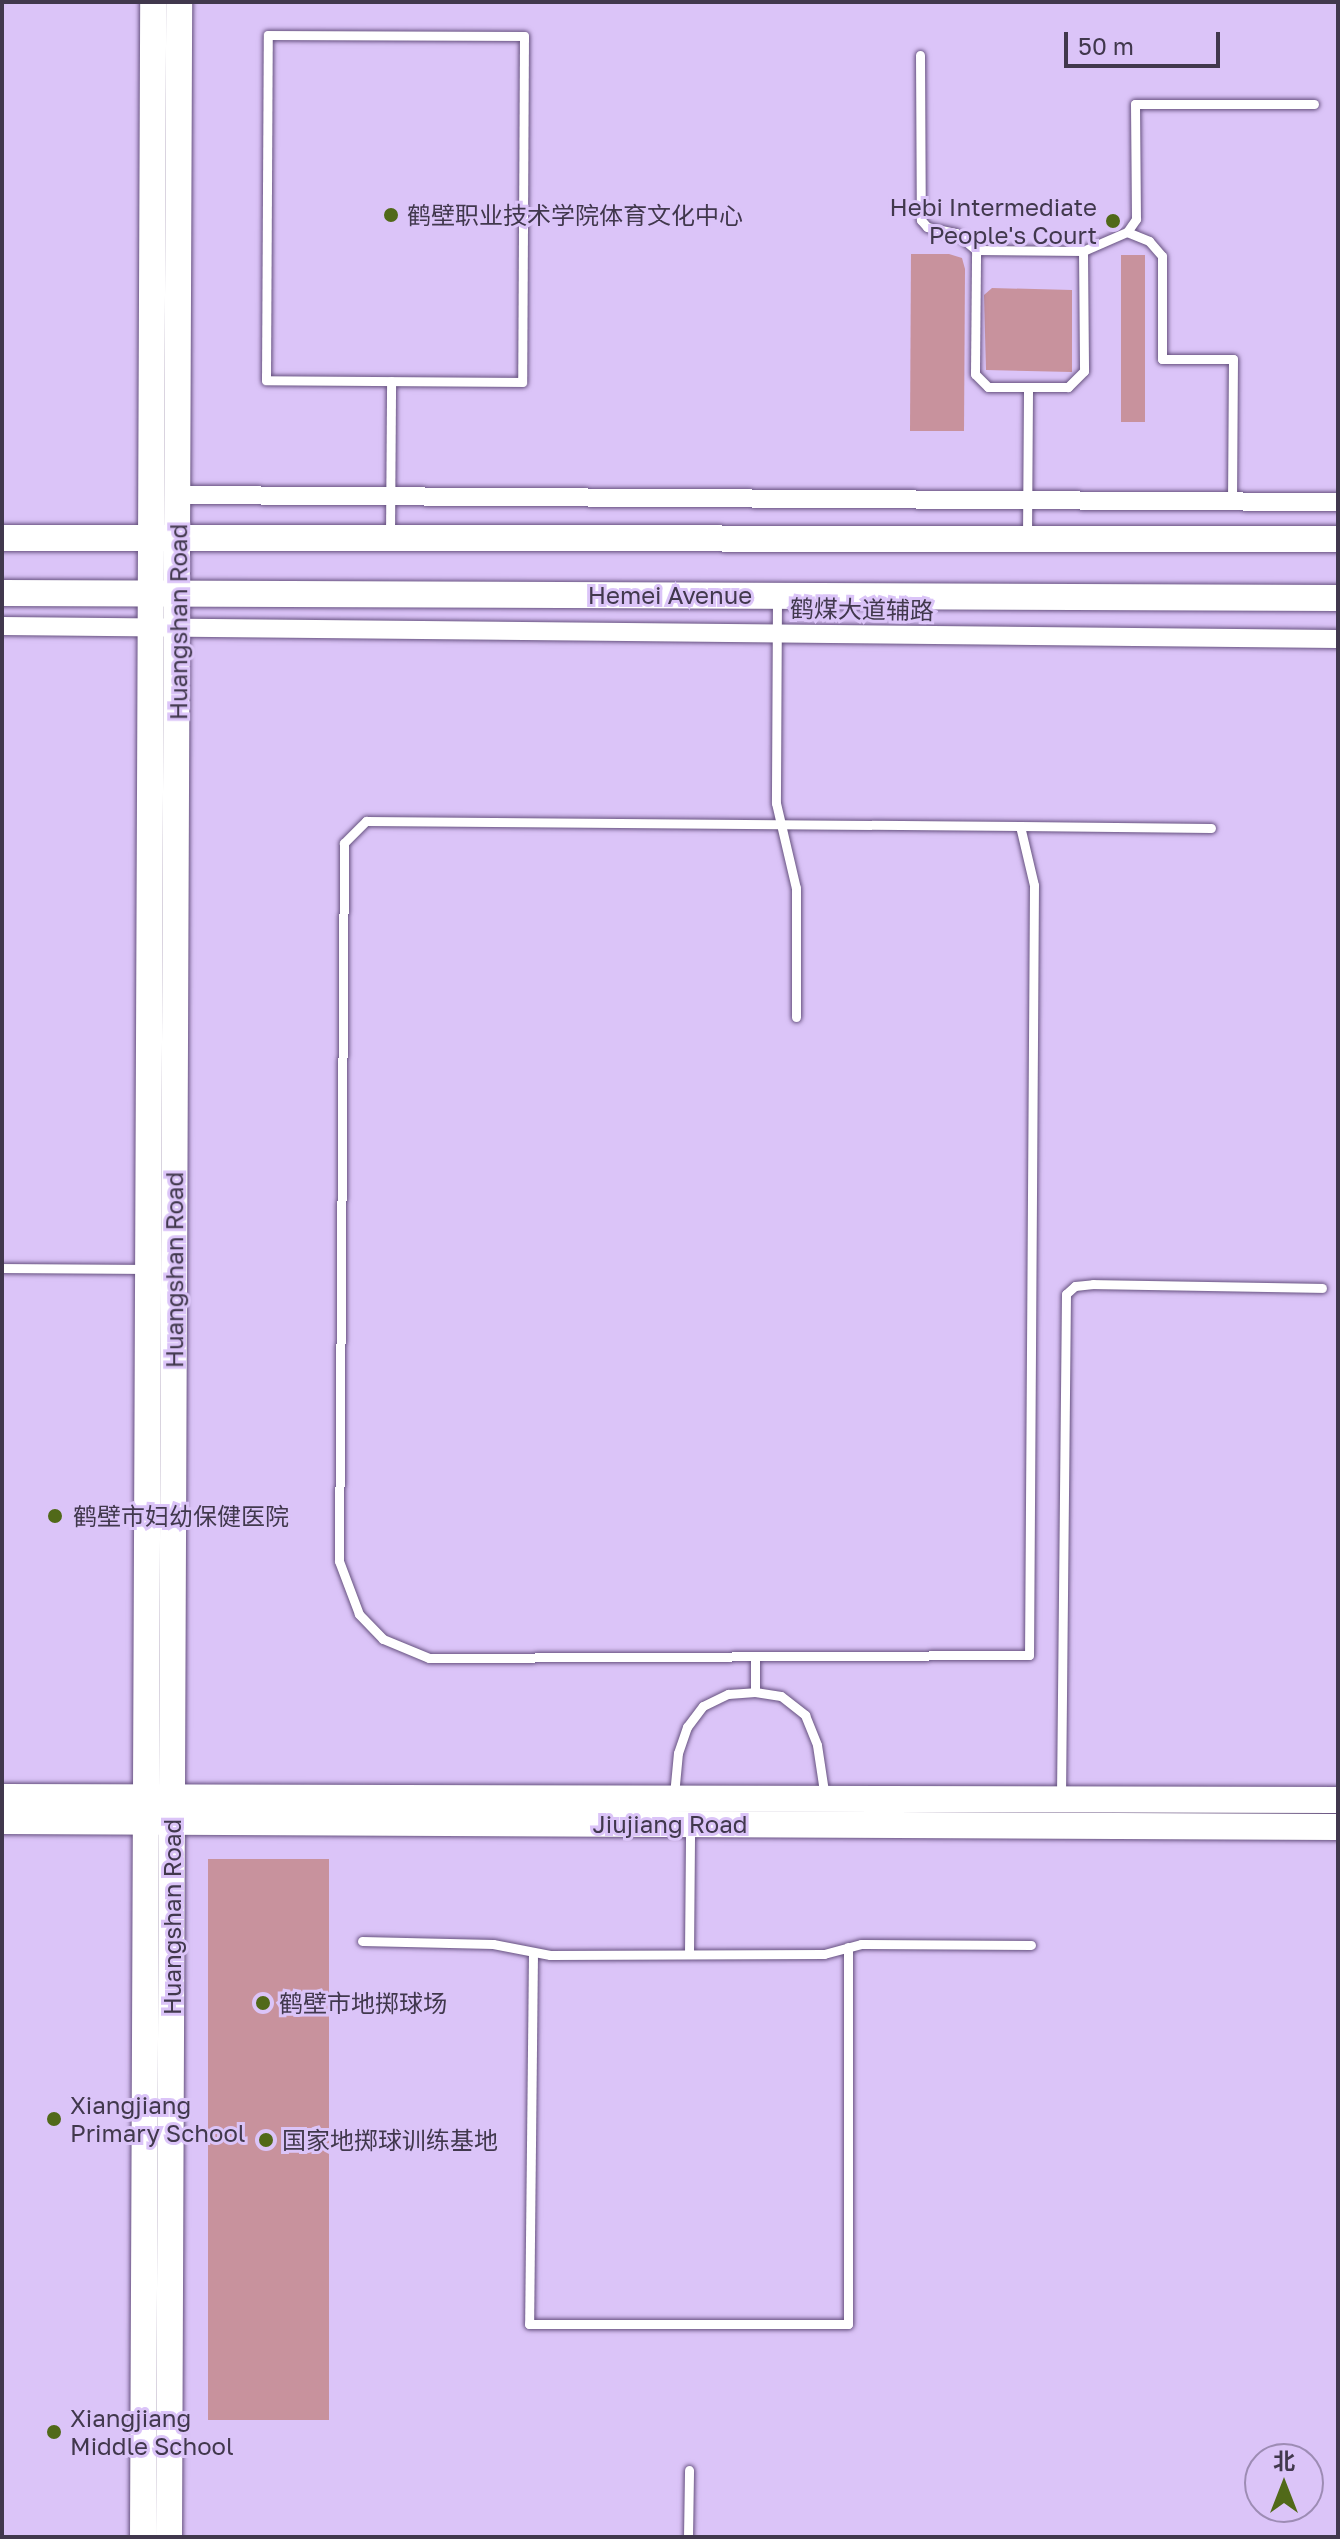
<!DOCTYPE html>
<meta charset="utf-8">
<style>
body{margin:0}
#map{position:relative;width:1340px;height:2539px;overflow:hidden;background:#dbc4f8;font-family:"Golos Text","Noto Sans SC",sans-serif}
div>[style]{position:absolute}
[style*='--x']{left:calc(var(--x)*1px);top:calc(var(--y)*1px);width:calc(var(--w)*1px);rotate:calc(var(--a)*1deg)}
.green>*{inset:0;background:#c8929d;transform-origin:0 0}
.roads{filter:drop-shadow(0 0 2px #66517f) drop-shadow(0 0 2px #66517f)}
.lane>*{height:9px;margin:-4.5px;padding:0 4.5px;transform-origin:4.5px;border-radius:4.5px;background:#fff}
.street>*{height:18px;margin:-9px;padding:0 9px;transform-origin:9px;border-radius:9px;background:#fff}
.secondary>*{height:26px;margin:-13px;padding:0 13px;transform-origin:13px;border-radius:13px;background:#fff}
.dots>*{width:22px;height:22px;translate:-50% -50%;box-sizing:border-box;border:4px solid #dbc4f8;border-radius:50%}
span{translate:-50% -50%;white-space:nowrap;text-align:center;line-height:1.15;-webkit-text-stroke:6px #dbc4f8;paint-order:stroke}
.poi-label{font-size:24px;color:#41384d}
.right{translate:-100% -50%;text-align:right}
.left{translate:0 -50%;text-align:left}
.street-label{font-size:24px;color:#41384d}
.frame{position:absolute;inset:0;border:4px solid #41384d;pointer-events:none}
.north{position:absolute;left:1244px;top:2443px;width:80px;height:80px;box-sizing:border-box;background:#dbc4f8;border:2px solid #9d8cb4;border-radius:50%;rotate:0deg;font-size:22px;font-weight:700;line-height:32px;text-align:center;color:#41384d}
.north::after{content:'';display:block;margin:auto;width:28px;height:36px;background:#516919;clip-path:polygon(50% 0,100% 100%,50% 72%,0 100%)}
.scale{position:absolute;left:1064px;top:32px;width:156px;height:36px;box-sizing:border-box;border:4px solid #41384d;border-top:0;padding-left:10px;font-size:24px;line-height:28px;white-space:nowrap;color:#41384d;-webkit-text-stroke:6px #dbc4f8;paint-order:stroke}
</style>
<div id="map">
<div class="green">
<i style="clip-path:polygon(911px 254px,949px 254px,962px 258px,965px 269px,964px 431px,910px 431px)"></i>
<i style="left:1121px;top:255px;width:24px;height:167px"></i>
<i style="clip-path:polygon(992px 288px,1072px 290px,1072px 372px,986px 370px,984px 295px)"></i>
<i style="left:208px;top:1859px;width:121px;height:561px"></i>
</div>
<div class="roads">
<div class="lane">
<i style="--x:268;--y:35;--w:256;--a:0.2"></i>
<i style="--x:524;--y:36;--w:346;--a:90.3"></i>
<i style="--x:522;--y:382;--w:256;--a:-179.6"></i>
<i style="--x:266;--y:380;--w:345;--a:-89.7"></i>
<i style="--x:920;--y:55;--w:165;--a:89.7"></i>
<i style="--x:921;--y:220;--w:9;--a:49"></i>
<i style="--x:927;--y:227;--w:30;--a:12"></i>
<i style="--x:956;--y:233;--w:26;--a:40"></i>
<i style="--x:976;--y:250;--w:107;--a:0.5"></i>
<i style="--x:1083;--y:251;--w:120;--a:89.5"></i>
<i style="--x:1084;--y:371;--w:23;--a:135"></i>
<i style="--x:1068;--y:387;--w:80;--a:180"></i>
<i style="--x:988;--y:387;--w:18;--a:-135"></i>
<i style="--x:975;--y:374;--w:124;--a:-89.5"></i>
<i style="--x:1127;--y:232;--w:24;--a:22"></i>
<i style="--x:1149;--y:241;--w:20;--a:49"></i>
<i style="--x:1162;--y:256;--w:103;--a:90"></i>
<i style="--x:1162;--y:359;--w:71;--a:0"></i>
<i style="--x:1233;--y:359;--w:143;--a:90.4"></i>
<i style="--x:1083;--y:251;--w:48;--a:-23.4"></i>
<i style="--x:1127;--y:232;--w:16;--a:-55"></i>
<i style="--x:1136;--y:219;--w:115;--a:-90.5"></i>
<i style="--x:1135;--y:104;--w:179;--a:0"></i>
<i style="--x:1027;--y:536;--w:149;--a:-89.6"></i>
<i style="--x:390;--y:538;--w:157;--a:-89.6"></i>
<i style="--x:777;--y:599;--w:204;--a:90.3"></i>
<i style="--x:776;--y:803;--w:87;--a:76.8"></i>
<i style="--x:796;--y:888;--w:129;--a:90"></i>
<i style="--x:1020;--y:826;--w:61;--a:76.7"></i>
<i style="--x:1034;--y:885;--w:770;--a:90.37"></i>
<i style="--x:1029;--y:1655;--w:600;--a:179.71"></i>
<i style="--x:429;--y:1658;--w:50;--a:-157.6"></i>
<i style="--x:383;--y:1639;--w:35;--a:-134"></i>
<i style="--x:359;--y:1614;--w:57;--a:-110.7"></i>
<i style="--x:339;--y:1561;--w:718;--a:-89.6"></i>
<i style="--x:344;--y:843;--w:31;--a:-45"></i>
<i style="--x:366;--y:821;--w:654;--a:0.44"></i>
<i style="--x:1020;--y:826;--w:191;--a:0.6"></i>
<i style="--x:2;--y:1268;--w:145;--a:0.4"></i>
<i style="--x:755;--y:1656;--w:36;--a:90"></i>
<i style="--x:674;--y:1795;--w:42;--a:-84.6"></i>
<i style="--x:678;--y:1753;--w:28;--a:-71"></i>
<i style="--x:687;--y:1727;--w:26;--a:-53"></i>
<i style="--x:703;--y:1706;--w:28;--a:-26"></i>
<i style="--x:728;--y:1694;--w:27;--a:-4"></i>
<i style="--x:755;--y:1692;--w:26;--a:9"></i>
<i style="--x:781;--y:1696;--w:31;--a:38"></i>
<i style="--x:805;--y:1715;--w:32;--a:68"></i>
<i style="--x:817;--y:1745;--w:54;--a:81.4"></i>
<i style="--x:1061;--y:1796;--w:502;--a:-89.43"></i>
<i style="--x:1066;--y:1294;--w:12;--a:-42"></i>
<i style="--x:1075;--y:1286;--w:18;--a:-6"></i>
<i style="--x:1093;--y:1284;--w:229;--a:1"></i>
<i style="--x:362;--y:1941;--w:131;--a:1.3"></i>
<i style="--x:493;--y:1944;--w:58;--a:10.9"></i>
<i style="--x:550;--y:1955;--w:274;--a:-0.2"></i>
<i style="--x:824;--y:1954;--w:38;--a:-15"></i>
<i style="--x:861;--y:1944;--w:170;--a:0.3"></i>
<i style="--x:533;--y:1953;--w:371;--a:90.6"></i>
<i style="--x:529;--y:2324;--w:319;--a:0"></i>
<i style="--x:848;--y:2324;--w:377;--a:-90"></i>
<i style="--x:689;--y:1954;--w:126;--a:-89.5"></i>
<i style="--x:688;--y:2537;--w:67;--a:-89.1"></i>
</div>
<div class="street">
<i style="--x:178;--y:495;--w:1160;--a:0.35"></i>
<i style="--x:2;--y:626;--w:1336;--a:0.56"></i>
</div>
<div class="secondary">
<i style="--x:2;--y:538;--w:1336;--a:0.04"></i>
<i style="--x:2;--y:593;--w:1336;--a:0.21"></i>
<i style="--x:2;--y:1797;--w:1336;--a:0.13"></i>
<i style="--x:2;--y:1821;--w:1336;--a:0.26"></i>
<i style="--x:143;--y:2537;--w:2535;--a:-89.77"></i>
<i style="--x:169;--y:2537;--w:2535;--a:-89.77"></i>
</div>
</div>
<div class="dots">
<i style="left:391px;top:215px;background:#516919"></i>
<i style="left:1113px;top:221px;background:#516919"></i>
<i style="left:55px;top:1516px;background:#516919"></i>
<i style="left:263px;top:2003px;background:#516919"></i>
<i style="left:54px;top:2119px;background:#516919"></i>
<i style="left:266px;top:2140px;background:#516919"></i>
<i style="left:54px;top:2432px;background:#516919"></i>
</div>
<div class="poi-label">
<span class="right" style="left:1097px;top:221px">Hebi Intermediate<br>People's Court</span>
<span class="left" style="left:407px;top:215px">鹤壁职业技术学院体育文化中心</span>
<span class="left" style="left:73px;top:1516px">鹤壁市妇幼保健医院</span>
<span class="left" style="left:279px;top:2003px">鹤壁市地掷球场</span>
<span class="left" style="left:70px;top:2119px">Xiangjiang<br>Primary School</span>
<span class="left" style="left:282px;top:2140px">国家地掷球训练基地</span>
<span class="left" style="left:70px;top:2432px">Xiangjiang<br>Middle School</span>
</div>
<div class="street-label">
<span style="left:670px;top:595px">Hemei Avenue</span>
<span style="left:862px;top:609px;rotate:1deg">鹤煤大道辅路</span>
<span style="left:178px;top:622px;rotate:-90deg">Huangshan Road</span>
<span style="left:174px;top:1270px;rotate:-90deg">Huangshan Road</span>
<span style="left:670px;top:1824px">Jiujiang Road</span>
<span style="left:172px;top:1917px;rotate:-90deg">Huangshan Road</span>
</div>
<div class="frame"></div>
<div class="north">北</div>
<div class="scale">50 m</div>
</div>
